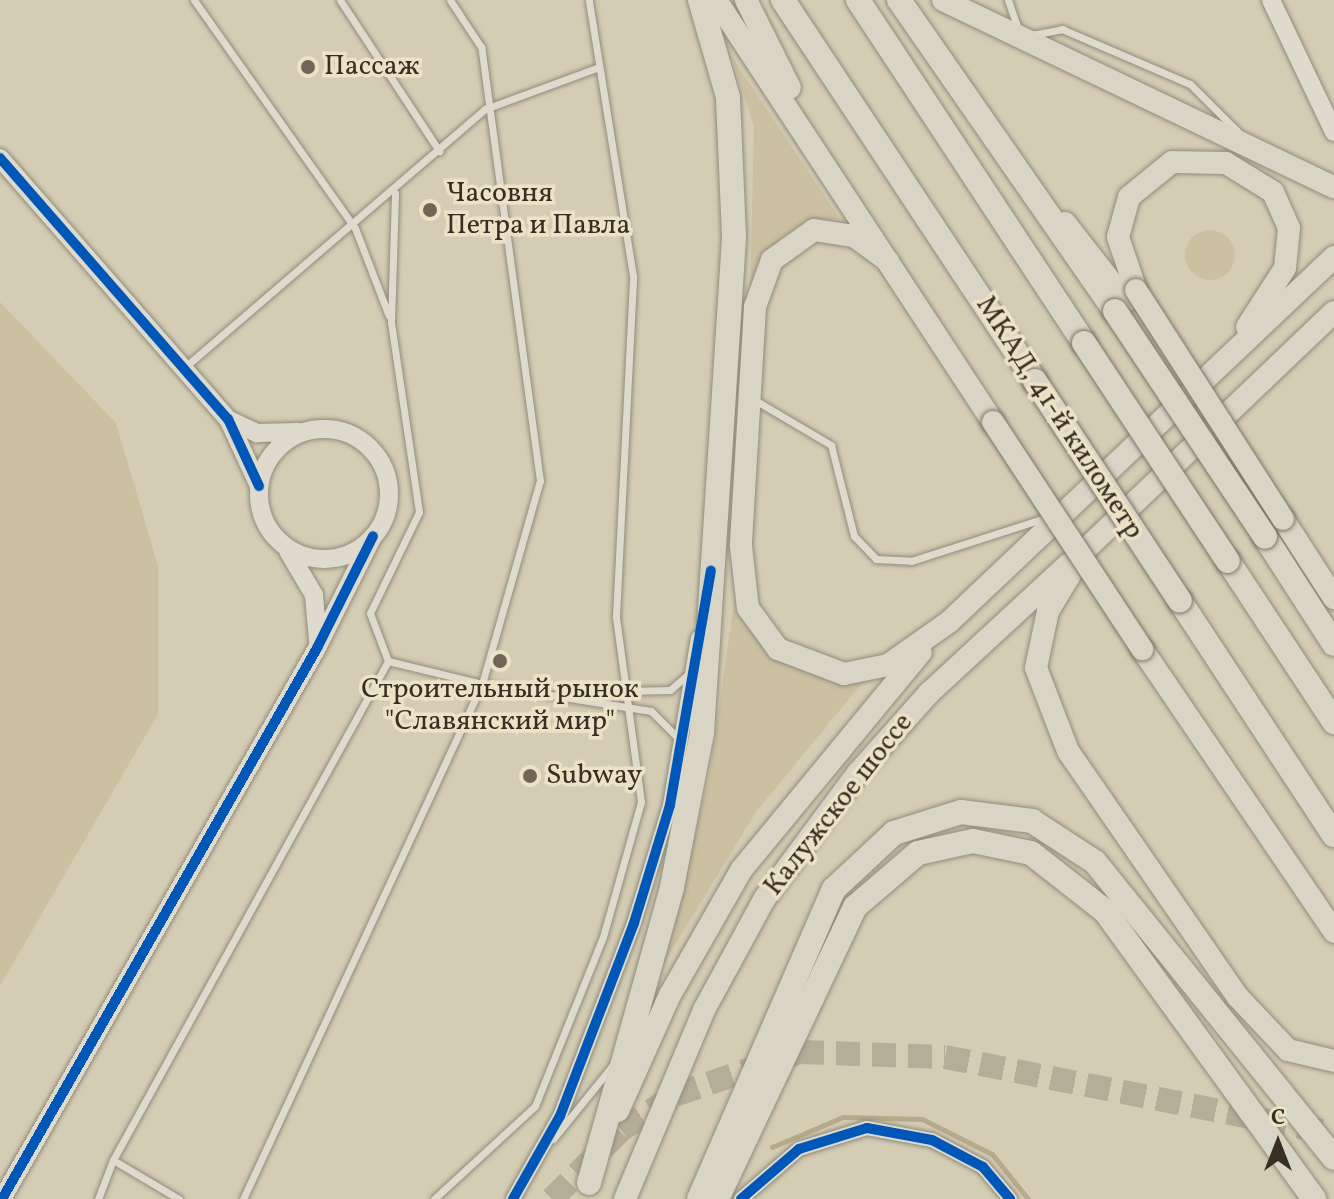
<!DOCTYPE html>
<meta charset="utf-8">
<style>
body{margin:0}
#map{position:relative;width:1334px;height:1199px;overflow:hidden;background:#d4cdb4;font-family:Vollkorn,serif}
div>[style]{position:absolute}
[style*='--x']{left:calc(var(--x)*1px);top:calc(var(--y)*1px);width:calc(var(--w)*1px);rotate:calc(var(--a)*1deg)}
.green>*{inset:0;background:#cbc1a1}
.round{border-radius:50%}
.stream>*{height:5px;margin:-2.5px;padding:0 2.5px;transform-origin:2.5px;border-radius:2.5px;background:#b5ab8b}
.trunk-tunnel>*{height:24px;margin-top:-12px;transform-origin:0;background:repeating-linear-gradient(90deg,#b5ad97 0 24px,transparent 0 36px)}
.roads{filter:drop-shadow(0 0 2px #908b7c) drop-shadow(0 0 2px #908b7c)}
.service>*{height:7px;margin:-3.5px;padding:0 3.5px;transform-origin:3.5px;border-radius:3.5px;background:#dedace}
.minor>*{height:14px;margin:-7px;padding:0 7px;transform-origin:7px;border-radius:7px;background:#dedace}
.tertiary>*{height:18px;margin:-9px;padding:0 9px;transform-origin:9px;border-radius:9px;background:#dedace}
.tertiary>.ring{margin:-9px;padding:0;box-sizing:content-box;background:none;border:18px solid #dedace;border-radius:50%}
.primary>*{height:22px;margin:-11px;padding:0 11px;transform-origin:11px;border-radius:11px;background:#d8d4c6}
.trunk>*{height:24px;margin:-12px;padding:0 12px;transform-origin:12px;border-radius:12px;background:#d8d4c6}
.bridges{filter:drop-shadow(0 0 2px #7b7668) drop-shadow(0 0 2px #7b7668)}
.primary-bridge>*{height:22px;margin:-11px;padding:0 11px;transform-origin:11px;border-radius:11px;background:#d8d4c6}
.trunk-bridge>*{height:24px;margin:-12px;padding:0 12px;transform-origin:12px;border-radius:12px;background:#d8d4c6}
.cycleway>*{height:10px;margin:-5px;padding:0 5px;transform-origin:5px;border-radius:5px;background:#0057b8}
.dots>*{width:22px;height:22px;translate:-50% -50%;box-sizing:border-box;border:4px solid #ece3c6;border-radius:50%}
span{translate:-50% -50%;white-space:nowrap;text-align:center;line-height:1.15;-webkit-text-stroke:7px #ece3c6;paint-order:stroke}
.poi-label{font-size:28px;color:#392e23}
.left{translate:0 -50%;text-align:left}
.street-label{font-size:28px;color:#392e23}
.north{position:absolute;left:1238px;top:1103px;width:80px;height:80px;-webkit-text-stroke:6px #ece3c6;paint-order:stroke;rotate:0deg;font-size:22px;font-weight:700;line-height:32px;text-align:center;color:#392e23}
.north::after{content:'';display:block;margin:auto;width:28px;height:36px;background:#392e23;clip-path:polygon(50% 0,100% 100%,50% 72%,0 100%)}
</style>
<div id="map">
<div class="green">
<i style="clip-path:polygon(732px 57px,840px 219px,808px 221px,782px 237px,757px 264px,750px 290px,754px 126px)"></i>
<i class="round" style="left:1185px;top:230px;width:50px;height:50px"></i>
<i style="clip-path:polygon(0 302px,116px 423px,158px 566px,158px 714px,0 986px)"></i>
<i style="clip-path:polygon(733px 609px,794px 668px,863px 682px,756px 812px,659px 971px,709px 779px)"></i>
</div>
<div class="stream">
<i style="--x:772;--y:1147;--w:77;--a:-22.9"></i>
<i style="--x:843;--y:1117;--w:79;--a:1.5"></i>
<i style="--x:922;--y:1119;--w:78;--a:26.6"></i>
<i style="--x:992;--y:1154;--w:58;--a:51.3"></i>
</div>
<div class="trunk-tunnel">
<i style="--x:552;--y:1199;--w:98;--a:-45"></i>
<i style="--x:621;--y:1130;--w:64;--a:-32.9"></i>
<i style="--x:675;--y:1095;--w:132;--a:-19"></i>
<i style="--x:800;--y:1052;--w:145;--a:2"></i>
<i style="--x:945;--y:1057;--w:396;--a:11.1"></i>
</div>
<div class="roads">
<div class="service">
<i style="--x:194;--y:0;--w:279;--a:54.8"></i>
<i style="--x:355;--y:228;--w:94;--a:68.9"></i>
<i style="--x:340;--y:0;--w:181;--a:56.7"></i>
<i style="--x:1008;--y:0;--w:34;--a:71"></i>
<i style="--x:1032;--y:35;--w:31;--a:-11"></i>
<i style="--x:1062;--y:29;--w:139;--a:23.3"></i>
<i style="--x:1190;--y:84;--w:69;--a:45"></i>
<i style="--x:185;--y:367;--w:396;--a:-40.7"></i>
<i style="--x:485;--y:109;--w:121;--a:-20.2"></i>
<i style="--x:753;--y:399;--w:91;--a:30.5"></i>
<i style="--x:831;--y:445;--w:94;--a:75.8"></i>
<i style="--x:854;--y:536;--w:32;--a:46"></i>
<i style="--x:876;--y:559;--w:35;--a:3"></i>
<i style="--x:911;--y:561;--w:147;--a:-17.8"></i>
<i style="--x:388;--y:661;--w:97;--a:13.7"></i>
<i style="--x:482;--y:684;--w:171;--a:9.1"></i>
<i style="--x:651;--y:711;--w:41;--a:45"></i>
<i style="--x:625;--y:691;--w:45;--a:-1.3"></i>
<i style="--x:670;--y:690;--w:23;--a:-41"></i>
<i style="--x:553;--y:1139;--w:95;--a:-51"></i>
<i style="--x:113;--y:1160;--w:77;--a:30.6"></i>
<i style="--x:98;--y:1199;--w:42;--a:-69"></i>
<i style="--x:113;--y:1160;--w:570;--a:-61.14"></i>
<i style="--x:388;--y:661;--w:51;--a:-110.6"></i>
<i style="--x:370;--y:613;--w:112;--a:-64.1"></i>
<i style="--x:419;--y:512;--w:192;--a:-98.4"></i>
<i style="--x:391;--y:322;--w:129;--a:-88.2"></i>
<i style="--x:243;--y:1199;--w:568;--a:-65.11"></i>
<i style="--x:482;--y:684;--w:211;--a:-74.1"></i>
<i style="--x:540;--y:481;--w:438;--a:-97.7"></i>
<i style="--x:481;--y:47;--w:56;--a:-123.4"></i>
<i style="--x:434;--y:1199;--w:137;--a:-42.6"></i>
<i style="--x:535;--y:1106;--w:182;--a:-68.1"></i>
<i style="--x:603;--y:937;--w:140;--a:-74.3"></i>
<i style="--x:641;--y:802;--w:188;--a:-97.7"></i>
<i style="--x:616;--y:616;--w:340;--a:-87.1"></i>
<i style="--x:633;--y:276;--w:279;--a:-99.1"></i>
</div>
<div class="minor">
<i style="--x:513;--y:1199;--w:95;--a:-60.5"></i>
<i style="--x:560;--y:1116;--w:207;--a:-69"></i>
<i style="--x:634;--y:923;--w:123;--a:-73"></i>
<i style="--x:670;--y:805;--w:169;--a:-80.5"></i>
<i style="--x:741;--y:1199;--w:77;--a:-40.8"></i>
<i style="--x:799;--y:1149;--w:71;--a:-17.2"></i>
<i style="--x:867;--y:1128;--w:66;--a:10.5"></i>
<i style="--x:932;--y:1140;--w:58;--a:27.9"></i>
<i style="--x:983;--y:1167;--w:42;--a:49.8"></i>
</div>
<div class="tertiary">
<i style="--x:1271;--y:0;--w:146;--a:64.5"></i>
<i style="--x:0;--y:158;--w:347;--a:48.9"></i>
<i style="--x:228;--y:419;--w:74;--a:65.2"></i>
<i style="--x:231;--y:421;--w:29;--a:25"></i>
<i style="--x:257;--y:433;--w:41;--a:-1.4"></i>
<i class="ring" style="left:259px;top:429px;width:112px;height:112px"></i>
<i style="--x:288;--y:551;--w:51;--a:59.4"></i>
<i style="--x:314;--y:595;--w:46;--a:85"></i>
<i style="--x:2;--y:1199;--w:635;--a:-60.24"></i>
<i style="--x:317;--y:648;--w:125;--a:-63.4"></i>
</div>
<div class="primary">
<i style="--x:716;--y:0;--w:505;--a:56.72"></i>
<i style="--x:746;--y:0;--w:98;--a:63.4"></i>
<i style="--x:943;--y:0;--w:433;--a:25.6"></i>
<i style="--x:1065;--y:223;--w:99;--a:52"></i>
<i style="--x:888;--y:261;--w:42;--a:-143.7"></i>
<i style="--x:854;--y:236;--w:40;--a:-171.5"></i>
<i style="--x:814;--y:230;--w:52;--a:144.5"></i>
<i style="--x:772;--y:260;--w:50;--a:109.9"></i>
<i style="--x:755;--y:307;--w:239;--a:93.4"></i>
<i style="--x:741;--y:546;--w:62;--a:83.6"></i>
<i style="--x:748;--y:608;--w:51;--a:53.8"></i>
<i style="--x:778;--y:649;--w:71;--a:20.7"></i>
<i style="--x:844;--y:674;--w:45;--a:-11.6"></i>
<i style="--x:888;--y:665;--w:75;--a:-35.2"></i>
<i style="--x:949;--y:622;--w:531;--a:-43.47"></i>
<i style="--x:1136;--y:290;--w:56;--a:-108.8"></i>
<i style="--x:1118;--y:237;--w:41;--a:-74.6"></i>
<i style="--x:1129;--y:197;--w:55;--a:-39.1"></i>
<i style="--x:1172;--y:162;--w:54;--a:1.1"></i>
<i style="--x:1226;--y:163;--w:55;--a:31.7"></i>
<i style="--x:1273;--y:192;--w:39;--a:66"></i>
<i style="--x:1289;--y:228;--w:40;--a:95.7"></i>
<i style="--x:1285;--y:268;--w:70;--a:122.8"></i>
<i style="--x:1334;--y:312;--w:344;--a:136.3"></i>
<i style="--x:1085;--y:550;--w:71;--a:121.2"></i>
<i style="--x:1048;--y:611;--w:58;--a:101.9"></i>
<i style="--x:1036;--y:668;--w:89;--a:68.9"></i>
<i style="--x:1068;--y:751;--w:299;--a:55.4"></i>
<i style="--x:1238;--y:997;--w:73;--a:46.7"></i>
<i style="--x:1288;--y:1050;--w:47;--a:13.4"></i>
<i style="--x:1283;--y:519;--w:94;--a:57.2"></i>
<i style="--x:1142;--y:649;--w:342;--a:55.8"></i>
<i style="--x:618;--y:1111;--w:127;--a:-65.9"></i>
<i style="--x:670;--y:995;--w:145;--a:-60.3"></i>
<i style="--x:742;--y:869;--w:281;--a:-50.5"></i>
<i style="--x:625;--y:1199;--w:207;--a:-67.3"></i>
<i style="--x:705;--y:1008;--w:125;--a:-61.4"></i>
<i style="--x:765;--y:898;--w:156;--a:-53.4"></i>
<i style="--x:858;--y:773;--w:107;--a:-48.4"></i>
<i style="--x:929;--y:693;--w:190;--a:-42.7"></i>
</div>
<div class="trunk">
<i style="--x:783;--y:0;--w:457;--a:56.5"></i>
<i style="--x:858;--y:0;--w:411;--a:56.6"></i>
<i style="--x:899;--y:0;--w:379;--a:55.2"></i>
<i style="--x:1265;--y:537;--w:127;--a:57.2"></i>
<i style="--x:1228;--y:561;--w:193;--a:56.6"></i>
<i style="--x:1180;--y:601;--w:280;--a:56.7"></i>
<i style="--x:589;--y:1183;--w:307;--a:-74.3"></i>
<i style="--x:672;--y:887;--w:157;--a:-79"></i>
<i style="--x:702;--y:733;--w:498;--a:-86.3"></i>
<i style="--x:734;--y:236;--w:139;--a:-92.5"></i>
<i style="--x:728;--y:97;--w:101;--a:-106.1"></i>
<i style="--x:699;--y:1199;--w:338;--a:-66.5"></i>
<i style="--x:834;--y:889;--w:82;--a:-43"></i>
<i style="--x:894;--y:833;--w:70;--a:-17.4"></i>
<i style="--x:961;--y:812;--w:72;--a:7.2"></i>
<i style="--x:1032;--y:821;--w:75;--a:33.1"></i>
<i style="--x:1095;--y:862;--w:380;--a:51.1"></i>
<i style="--x:717;--y:1199;--w:323;--a:-64.7"></i>
<i style="--x:855;--y:907;--w:83;--a:-40.6"></i>
<i style="--x:918;--y:853;--w:56;--a:-12.3"></i>
<i style="--x:973;--y:841;--w:59;--a:11.7"></i>
<i style="--x:1031;--y:853;--w:94;--a:38.1"></i>
<i style="--x:1105;--y:911;--w:356;--a:54"></i>
</div>
</div>
<div class="bridges">
<div class="primary-bridge">
<i style="--x:1136;--y:290;--w:272;--a:57.3"></i>
<i style="--x:993;--y:422;--w:272;--a:56.7"></i>
</div>
<div class="trunk-bridge">
<i style="--x:1115;--y:311;--w:271;--a:56.4"></i>
<i style="--x:1084;--y:343;--w:261;--a:56.6"></i>
<i style="--x:1035;--y:381;--w:263;--a:56.6"></i>
</div>
</div>
<div class="cycleway">
<i style="--x:0;--y:158;--w:347;--a:48.9"></i>
<i style="--x:228;--y:419;--w:74;--a:65.2"></i>
<i style="--x:2;--y:1199;--w:635;--a:-60.24"></i>
<i style="--x:317;--y:648;--w:125;--a:-63.4"></i>
<i style="--x:513;--y:1199;--w:95;--a:-60.5"></i>
<i style="--x:560;--y:1116;--w:207;--a:-69"></i>
<i style="--x:634;--y:923;--w:123;--a:-73"></i>
<i style="--x:670;--y:805;--w:238;--a:-80.1"></i>
<i style="--x:741;--y:1199;--w:77;--a:-40.8"></i>
<i style="--x:799;--y:1149;--w:71;--a:-17.2"></i>
<i style="--x:867;--y:1128;--w:66;--a:10.5"></i>
<i style="--x:932;--y:1140;--w:58;--a:27.9"></i>
<i style="--x:983;--y:1167;--w:42;--a:49.8"></i>
</div>
<div class="dots">
<i style="left:308px;top:67px;background:#6f6656"></i>
<i style="left:430px;top:210px;background:#6f6656"></i>
<i style="left:500px;top:661px;background:#6f6656"></i>
<i style="left:530px;top:776px;background:#6f6656"></i>
</div>
<div class="poi-label">
<span class="left" style="left:324px;top:67px">Пассаж</span>
<span class="left" style="left:446px;top:210px">Часовня<br>Петра и Павла</span>
<span style="left:500px;top:706px">Строительный рынок<br>"Славянский мир"</span>
<span class="left" style="left:546px;top:776px">Subway</span>
</div>
<div class="street-label">
<span style="left:1059px;top:418px;rotate:57deg">МКАД, 41-й километр</span>
<span style="left:839px;top:805px;rotate:-52deg">Калужское шоссе</span>
</div>
<div class="north">С</div>
</div>
